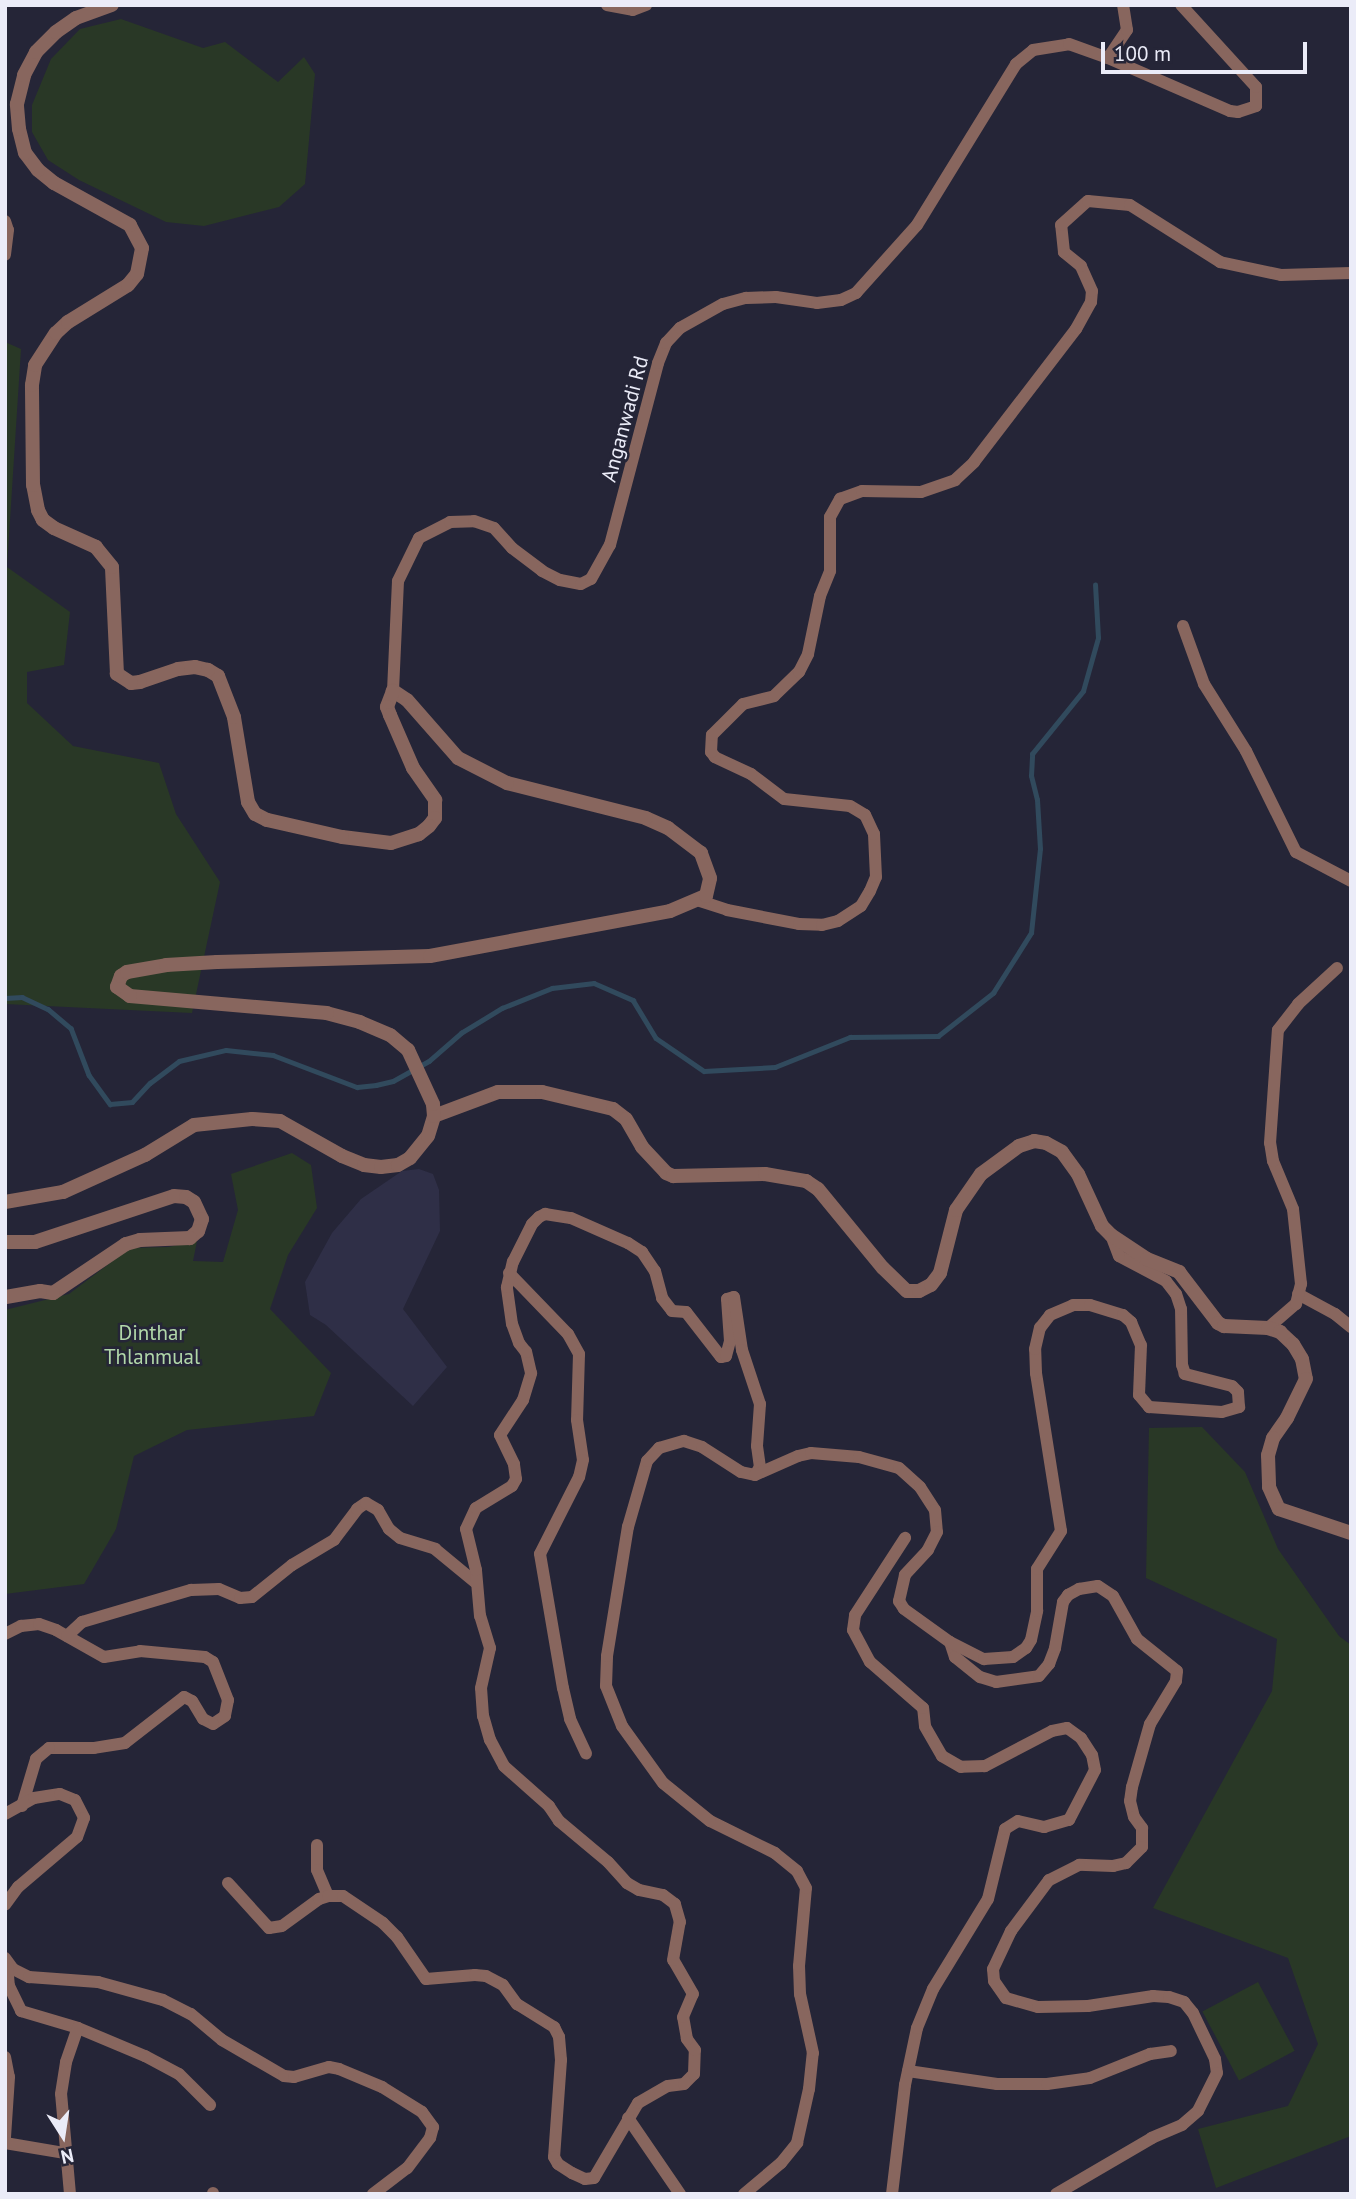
<!DOCTYPE html>
<style>
body{margin:0}
#map{position:relative;width:1356px;height:2199px;overflow:hidden;background:#252537;font-family:"PT Sans",sans-serif}
div>[style]{position:absolute}
[style*='--x']{left:calc(var(--x)*1px);top:calc(var(--y)*1px);width:calc(var(--w)*1px);rotate:calc(var(--a)*1deg)}
.built>*{inset:0;background:#2f2f47}
.green>*{inset:0;background:#293826;transform-origin:0 0}
.stream>*{height:4.5px;margin:-2.25px;padding:0 2.25px;transform-origin:2.25px;border-radius:2.25px;background:#314a5d}
.minor>*{height:12px;margin:-6px;padding:0 6px;transform-origin:6px;border-radius:6px;background:#88665e}
.tertiary>*{height:14px;margin:-7px;padding:0 7px;transform-origin:7px;border-radius:7px;background:#88665e}
span{translate:-50% -50%;white-space:nowrap;text-align:center;line-height:1.15;-webkit-text-stroke:5px #252537;paint-order:stroke}
.street-label{font-size:21px;color:#ebecf8}
.park-label{font-size:21px;color:#b1d7a9}
.frame{position:absolute;inset:0;border:7px solid #ebecf8;pointer-events:none}
.north{position:absolute;left:28px;top:2101px;width:70px;height:70px;-webkit-text-stroke:5px #252537;paint-order:stroke;rotate:168deg;font-size:19px;font-weight:700;line-height:28px;text-align:center;color:#ebecf8}
.north::after{content:'';display:block;margin:auto;width:24px;height:32px;background:#ebecf8;clip-path:polygon(50% 0,100% 100%,50% 72%,0 100%)}
.scale{position:absolute;left:1101px;top:42px;width:206px;height:32px;box-sizing:border-box;border:4px solid #ebecf8;border-top:0;padding-left:9px;font-size:21px;line-height:24px;white-space:nowrap;color:#ebecf8;-webkit-text-stroke:5px #252537;paint-order:stroke}
</style>
<div id="map">
<div class="built">
<i style="clip-path:polygon(419px 1169px,433px 1174px,439px 1190px,440px 1231px,403px 1309px,447px 1367px,413px 1406px,326px 1325px,310px 1315px,305px 1282px,332px 1233px,361px 1199px,402px 1171px)"></i>
</div>
<div class="green">
<i style="clip-path:polygon(121px 19px,203px 48px,225px 42px,278px 82px,304px 57px,315px 74px,305px 184px,279px 207px,204px 226px,166px 222px,79px 180px,48px 160px,32px 132px,32px 105px,51px 59px,80px 29px)"></i>
<i style="clip-path:polygon(5px 342px,21px 349px,7px 567px,70px 612px,64px 665px,27px 672px,27px 703px,73px 746px,159px 763px,176px 814px,220px 882px,192px 1013px,5px 1004px)"></i>
<i style="clip-path:polygon(292px 1153px,311px 1165px,317px 1208px,288px 1255px,270px 1309px,331px 1373px,314px 1416px,187px 1430px,134px 1456px,116px 1529px,84px 1584px,5px 1594px,5px 1310px,69px 1294px,130px 1248px,168px 1247px,197px 1241px,193px 1261px,223px 1262px,238px 1210px,231px 1174px)"></i>
<i style="clip-path:polygon(1202px 1427px,1245px 1472px,1278px 1549px,1339px 1636px,1351px 1645px,1351px 2136px,1216px 2188px,1198px 2129px,1288px 2106px,1318px 2044px,1288px 1958px,1153px 1908px,1272px 1691px,1277px 1639px,1146px 1578px,1149px 1428px)"></i>
<i style="left:1258px;top:1982px;width:78px;height:63px;rotate:62deg"></i>
</div>
<div class="stream">
<i style="--x:5;--y:998;--w:17;--a:-3"></i>
<i style="--x:22;--y:997;--w:29;--a:25"></i>
<i style="--x:48;--y:1009;--w:30;--a:40"></i>
<i style="--x:71;--y:1028;--w:50;--a:69"></i>
<i style="--x:89;--y:1075;--w:36;--a:54"></i>
<i style="--x:110;--y:1104;--w:22;--a:-5"></i>
<i style="--x:132;--y:1102;--w:26;--a:-47"></i>
<i style="--x:150;--y:1083;--w:36;--a:-37"></i>
<i style="--x:179;--y:1061;--w:48;--a:-13.2"></i>
<i style="--x:226;--y:1050;--w:47;--a:6.1"></i>
<i style="--x:273;--y:1055;--w:90;--a:20.9"></i>
<i style="--x:357;--y:1087;--w:19;--a:-6"></i>
<i style="--x:376;--y:1085;--w:17;--a:-13"></i>
<i style="--x:393;--y:1081;--w:41;--a:-29.1"></i>
<i style="--x:429;--y:1061;--w:43;--a:-41.2"></i>
<i style="--x:461;--y:1033;--w:48;--a:-31.4"></i>
<i style="--x:502;--y:1008;--w:54;--a:-21.8"></i>
<i style="--x:552;--y:988;--w:42;--a:-6.8"></i>
<i style="--x:594;--y:983;--w:43;--a:23.6"></i>
<i style="--x:633;--y:1000;--w:44;--a:58.8"></i>
<i style="--x:656;--y:1038;--w:58;--a:34.5"></i>
<i style="--x:704;--y:1071;--w:71;--a:-3.2"></i>
<i style="--x:775;--y:1067;--w:81;--a:-21.8"></i>
<i style="--x:850;--y:1037;--w:88;--a:-0.7"></i>
<i style="--x:938;--y:1036;--w:70;--a:-38"></i>
<i style="--x:993;--y:993;--w:71;--a:-57.7"></i>
<i style="--x:1031;--y:933;--w:84;--a:-83.9"></i>
<i style="--x:1040;--y:849;--w:49;--a:-93.5"></i>
<i style="--x:1037;--y:800;--w:25;--a:-104"></i>
<i style="--x:1031;--y:776;--w:22;--a:-87"></i>
<i style="--x:1032;--y:754;--w:81;--a:-51"></i>
<i style="--x:1083;--y:691;--w:55;--a:-74.2"></i>
<i style="--x:1098;--y:638;--w:53;--a:-93.2"></i>
</div>
<div class="minor">
<i style="--x:607;--y:5;--w:26;--a:11"></i>
<i style="--x:633;--y:10;--w:14;--a:-21"></i>
<i style="--x:1108;--y:58;--w:133;--a:23.5"></i>
<i style="--x:1230;--y:111;--w:8;--a:7"></i>
<i style="--x:1238;--y:112;--w:19;--a:-18"></i>
<i style="--x:1256;--y:106;--w:19;--a:-90"></i>
<i style="--x:1256;--y:87;--w:111;--a:-132.4"></i>
<i style="--x:5;--y:221;--w:9;--a:72"></i>
<i style="--x:8;--y:230;--w:25;--a:97"></i>
<i style="--x:1183;--y:626;--w:62;--a:70.1"></i>
<i style="--x:1204;--y:684;--w:79;--a:57.9"></i>
<i style="--x:1246;--y:751;--w:113;--a:63.7"></i>
<i style="--x:1296;--y:852;--w:62;--a:27.8"></i>
<i style="--x:393;--y:691;--w:110;--a:-87.4"></i>
<i style="--x:398;--y:581;--w:48;--a:-64"></i>
<i style="--x:419;--y:538;--w:35;--a:-27"></i>
<i style="--x:450;--y:522;--w:24;--a:-2"></i>
<i style="--x:474;--y:521;--w:21;--a:19"></i>
<i style="--x:494;--y:528;--w:27;--a:48"></i>
<i style="--x:512;--y:548;--w:38;--a:37"></i>
<i style="--x:542;--y:571;--w:20;--a:27"></i>
<i style="--x:560;--y:580;--w:21;--a:11"></i>
<i style="--x:581;--y:584;--w:11;--a:-27"></i>
<i style="--x:591;--y:579;--w:39;--a:-61"></i>
<i style="--x:610;--y:545;--w:188;--a:-75.2"></i>
<i style="--x:658;--y:363;--w:22;--a:-68"></i>
<i style="--x:666;--y:343;--w:21;--a:-47"></i>
<i style="--x:680;--y:328;--w:49;--a:-29.2"></i>
<i style="--x:723;--y:304;--w:24;--a:-15"></i>
<i style="--x:746;--y:298;--w:30;--a:-2"></i>
<i style="--x:776;--y:297;--w:41;--a:8.3"></i>
<i style="--x:817;--y:303;--w:24;--a:-7"></i>
<i style="--x:841;--y:300;--w:17;--a:-25"></i>
<i style="--x:856;--y:293;--w:91;--a:-48.1"></i>
<i style="--x:917;--y:225;--w:189;--a:-58.4"></i>
<i style="--x:1016;--y:64;--w:22;--a:-39"></i>
<i style="--x:1033;--y:50;--w:36;--a:-9"></i>
<i style="--x:1069;--y:44;--w:41;--a:19.7"></i>
<i style="--x:1108;--y:58;--w:34;--a:-56"></i>
<i style="--x:1127;--y:30;--w:25;--a:-99"></i>
<i style="--x:700;--y:901;--w:28;--a:18"></i>
<i style="--x:727;--y:910;--w:73;--a:11"></i>
<i style="--x:799;--y:924;--w:23;--a:2"></i>
<i style="--x:822;--y:925;--w:16;--a:-14"></i>
<i style="--x:838;--y:921;--w:27;--a:-33"></i>
<i style="--x:861;--y:906;--w:17;--a:-59"></i>
<i style="--x:870;--y:891;--w:15;--a:-67"></i>
<i style="--x:876;--y:877;--w:43;--a:-92.7"></i>
<i style="--x:874;--y:834;--w:21;--a:-115"></i>
<i style="--x:865;--y:815;--w:17;--a:-149"></i>
<i style="--x:850;--y:806;--w:66;--a:-173.9"></i>
<i style="--x:784;--y:799;--w:41;--a:-142.9"></i>
<i style="--x:751;--y:774;--w:40;--a:-155"></i>
<i style="--x:715;--y:757;--w:6;--a:-129"></i>
<i style="--x:711;--y:752;--w:17;--a:-87"></i>
<i style="--x:712;--y:735;--w:44;--a:-45"></i>
<i style="--x:743;--y:704;--w:32;--a:-14"></i>
<i style="--x:774;--y:696;--w:35;--a:-44"></i>
<i style="--x:799;--y:672;--w:20;--a:-63"></i>
<i style="--x:808;--y:654;--w:59;--a:-78.3"></i>
<i style="--x:820;--y:596;--w:27;--a:-68"></i>
<i style="--x:830;--y:571;--w:54;--a:-90"></i>
<i style="--x:830;--y:517;--w:21;--a:-61"></i>
<i style="--x:840;--y:499;--w:23;--a:-20"></i>
<i style="--x:862;--y:491;--w:59;--a:1"></i>
<i style="--x:921;--y:492;--w:36;--a:-19"></i>
<i style="--x:955;--y:480;--w:26;--a:-43"></i>
<i style="--x:974;--y:462;--w:168;--a:-52.5"></i>
<i style="--x:1076;--y:329;--w:31;--a:-61"></i>
<i style="--x:1091;--y:302;--w:11;--a:-85"></i>
<i style="--x:1092;--y:291;--w:27;--a:-114"></i>
<i style="--x:1081;--y:266;--w:22;--a:-141"></i>
<i style="--x:1064;--y:252;--w:27;--a:-96"></i>
<i style="--x:1061;--y:225;--w:36;--a:-42"></i>
<i style="--x:1088;--y:201;--w:42;--a:5.4"></i>
<i style="--x:1130;--y:205;--w:107;--a:32.3"></i>
<i style="--x:1220;--y:262;--w:62;--a:12"></i>
<i style="--x:1281;--y:275;--w:70;--a:-1.6"></i>
<i style="--x:509;--y:1273;--w:85;--a:46"></i>
<i style="--x:568;--y:1334;--w:23;--a:61"></i>
<i style="--x:579;--y:1354;--w:66;--a:91.7"></i>
<i style="--x:577;--y:1420;--w:40;--a:81.5"></i>
<i style="--x:583;--y:1460;--w:17;--a:103"></i>
<i style="--x:579;--y:1477;--w:86;--a:116.9"></i>
<i style="--x:540;--y:1554;--w:136;--a:80.3"></i>
<i style="--x:563;--y:1688;--w:32;--a:77"></i>
<i style="--x:570;--y:1719;--w:38;--a:65"></i>
<i style="--x:1298;--y:1294;--w:42;--a:28.4"></i>
<i style="--x:1335;--y:1314;--w:21;--a:39"></i>
<i style="--x:1268;--y:1328;--w:37;--a:-41"></i>
<i style="--x:1296;--y:1304;--w:21;--a:-76"></i>
<i style="--x:1301;--y:1284;--w:75;--a:-96.1"></i>
<i style="--x:1293;--y:1209;--w:52;--a:-112.6"></i>
<i style="--x:1273;--y:1161;--w:18;--a:-99"></i>
<i style="--x:1270;--y:1143;--w:113;--a:-86"></i>
<i style="--x:1278;--y:1030;--w:33;--a:-52"></i>
<i style="--x:1298;--y:1004;--w:53;--a:-42.7"></i>
<i style="--x:5;--y:1634;--w:18;--a:-27"></i>
<i style="--x:21;--y:1626;--w:18;--a:-6"></i>
<i style="--x:39;--y:1624;--w:18;--a:19"></i>
<i style="--x:56;--y:1630;--w:55;--a:29.4"></i>
<i style="--x:104;--y:1657;--w:36;--a:-9"></i>
<i style="--x:140;--y:1651;--w:65;--a:5.3"></i>
<i style="--x:205;--y:1657;--w:9;--a:32"></i>
<i style="--x:213;--y:1662;--w:41;--a:68.5"></i>
<i style="--x:228;--y:1700;--w:16;--a:101"></i>
<i style="--x:225;--y:1716;--w:14;--a:146"></i>
<i style="--x:213;--y:1724;--w:11;--a:-153"></i>
<i style="--x:203;--y:1719;--w:21;--a:-121"></i>
<i style="--x:192;--y:1701;--w:9;--a:-153"></i>
<i style="--x:184;--y:1697;--w:75;--a:142.1"></i>
<i style="--x:125;--y:1743;--w:31;--a:171"></i>
<i style="--x:94;--y:1748;--w:45;--a:180"></i>
<i style="--x:49;--y:1748;--w:17;--a:140"></i>
<i style="--x:36;--y:1759;--w:49;--a:106.6"></i>
<i style="--x:67;--y:1636;--w:21;--a:-43"></i>
<i style="--x:82;--y:1622;--w:114;--a:-16.4"></i>
<i style="--x:191;--y:1590;--w:28;--a:-2"></i>
<i style="--x:219;--y:1589;--w:23;--a:23"></i>
<i style="--x:240;--y:1598;--w:12;--a:-5"></i>
<i style="--x:252;--y:1597;--w:51;--a:-38.7"></i>
<i style="--x:292;--y:1565;--w:49;--a:-30.8"></i>
<i style="--x:334;--y:1540;--w:39;--a:-53"></i>
<i style="--x:357;--y:1509;--w:11;--a:-34"></i>
<i style="--x:366;--y:1503;--w:14;--a:30"></i>
<i style="--x:378;--y:1510;--w:22;--a:60"></i>
<i style="--x:389;--y:1529;--w:14;--a:39"></i>
<i style="--x:400;--y:1538;--w:37;--a:17"></i>
<i style="--x:435;--y:1549;--w:52;--a:39.5"></i>
<i style="--x:950;--y:1642;--w:16;--a:72"></i>
<i style="--x:955;--y:1657;--w:32;--a:39"></i>
<i style="--x:980;--y:1677;--w:17;--a:17"></i>
<i style="--x:996;--y:1682;--w:43;--a:-7.9"></i>
<i style="--x:1039;--y:1676;--w:16;--a:-50"></i>
<i style="--x:1049;--y:1664;--w:17;--a:-69"></i>
<i style="--x:1055;--y:1648;--w:47;--a:-80.1"></i>
<i style="--x:1063;--y:1602;--w:9;--a:-54"></i>
<i style="--x:1068;--y:1595;--w:13;--a:-29"></i>
<i style="--x:1079;--y:1589;--w:19;--a:-9"></i>
<i style="--x:1098;--y:1586;--w:18;--a:34"></i>
<i style="--x:1113;--y:1596;--w:49;--a:60.8"></i>
<i style="--x:1137;--y:1639;--w:51;--a:38.7"></i>
<i style="--x:1177;--y:1671;--w:10;--a:96"></i>
<i style="--x:1176;--y:1681;--w:50;--a:121.2"></i>
<i style="--x:1150;--y:1724;--w:66;--a:105.9"></i>
<i style="--x:1132;--y:1787;--w:14;--a:98"></i>
<i style="--x:1130;--y:1801;--w:16;--a:76"></i>
<i style="--x:1134;--y:1817;--w:14;--a:54"></i>
<i style="--x:1142;--y:1828;--w:19;--a:90"></i>
<i style="--x:1142;--y:1847;--w:23;--a:135"></i>
<i style="--x:1126;--y:1863;--w:13;--a:167"></i>
<i style="--x:1113;--y:1866;--w:34;--a:-178"></i>
<i style="--x:1079;--y:1865;--w:34;--a:153"></i>
<i style="--x:1049;--y:1880;--w:64;--a:126.7"></i>
<i style="--x:1011;--y:1931;--w:42;--a:115.3"></i>
<i style="--x:993;--y:1969;--w:12;--a:85"></i>
<i style="--x:994;--y:1981;--w:21;--a:55"></i>
<i style="--x:1006;--y:1998;--w:33;--a:16"></i>
<i style="--x:1038;--y:2007;--w:50;--a:-1.1"></i>
<i style="--x:1088;--y:2006;--w:66;--a:-8.7"></i>
<i style="--x:1153;--y:1996;--w:16;--a:4"></i>
<i style="--x:1169;--y:1997;--w:16;--a:18"></i>
<i style="--x:1184;--y:2002;--w:14;--a:51"></i>
<i style="--x:1193;--y:2013;--w:51;--a:64.4"></i>
<i style="--x:1215;--y:2059;--w:14;--a:82"></i>
<i style="--x:1217;--y:2073;--w:42;--a:116.6"></i>
<i style="--x:1198;--y:2111;--w:21;--a:139"></i>
<i style="--x:1182;--y:2125;--w:33;--a:157"></i>
<i style="--x:1152;--y:2138;--w:111;--a:149.7"></i>
<i style="--x:5;--y:1814;--w:33;--a:-29"></i>
<i style="--x:34;--y:1798;--w:26;--a:-9"></i>
<i style="--x:60;--y:1794;--w:16;--a:22"></i>
<i style="--x:75;--y:1800;--w:20;--a:63"></i>
<i style="--x:84;--y:1818;--w:20;--a:110"></i>
<i style="--x:77;--y:1837;--w:77;--a:139.7"></i>
<i style="--x:18;--y:1887;--w:22;--a:126"></i>
<i style="--x:317;--y:1845;--w:25;--a:90"></i>
<i style="--x:317;--y:1870;--w:28;--a:67"></i>
<i style="--x:228;--y:1883;--w:61;--a:47.7"></i>
<i style="--x:269;--y:1928;--w:13;--a:-9"></i>
<i style="--x:282;--y:1926;--w:46;--a:-36.1"></i>
<i style="--x:319;--y:1899;--w:9;--a:-18"></i>
<i style="--x:328;--y:1896;--w:15;--a:0"></i>
<i style="--x:343;--y:1896;--w:48;--a:34"></i>
<i style="--x:383;--y:1923;--w:20;--a:45"></i>
<i style="--x:397;--y:1937;--w:51;--a:55.4"></i>
<i style="--x:426;--y:1979;--w:49;--a:-4.7"></i>
<i style="--x:475;--y:1975;--w:11;--a:5"></i>
<i style="--x:486;--y:1976;--w:19;--a:28"></i>
<i style="--x:503;--y:1985;--w:24;--a:54"></i>
<i style="--x:517;--y:2004;--w:44;--a:31.9"></i>
<i style="--x:554;--y:2027;--w:11;--a:63"></i>
<i style="--x:559;--y:2037;--w:23;--a:85"></i>
<i style="--x:561;--y:2060;--w:97;--a:94.1"></i>
<i style="--x:554;--y:2157;--w:8;--a:60"></i>
<i style="--x:558;--y:2164;--w:17;--a:33"></i>
<i style="--x:572;--y:2173;--w:14;--a:25"></i>
<i style="--x:585;--y:2179;--w:9;--a:-6"></i>
<i style="--x:594;--y:2178;--w:87;--a:-59.6"></i>
<i style="--x:638;--y:2103;--w:34;--a:-30"></i>
<i style="--x:668;--y:2086;--w:16;--a:-7"></i>
<i style="--x:684;--y:2084;--w:14;--a:-45"></i>
<i style="--x:694;--y:2074;--w:24;--a:-88"></i>
<i style="--x:695;--y:2050;--w:14;--a:-126"></i>
<i style="--x:687;--y:2039;--w:22;--a:-100"></i>
<i style="--x:683;--y:2017;--w:25;--a:-67"></i>
<i style="--x:693;--y:1994;--w:39;--a:-120"></i>
<i style="--x:673;--y:1960;--w:39;--a:-80"></i>
<i style="--x:680;--y:1922;--w:19;--a:-106"></i>
<i style="--x:675;--y:1904;--w:15;--a:-143"></i>
<i style="--x:663;--y:1895;--w:25;--a:-168"></i>
<i style="--x:639;--y:1890;--w:14;--a:-150"></i>
<i style="--x:627;--y:1883;--w:28;--a:-132"></i>
<i style="--x:608;--y:1862;--w:64;--a:-140.1"></i>
<i style="--x:559;--y:1821;--w:18;--a:-124"></i>
<i style="--x:549;--y:1806;--w:60;--a:-138.4"></i>
<i style="--x:504;--y:1766;--w:30;--a:-118"></i>
<i style="--x:490;--y:1740;--w:25;--a:-106"></i>
<i style="--x:483;--y:1716;--w:28;--a:-94"></i>
<i style="--x:481;--y:1688;--w:41;--a:-77.3"></i>
<i style="--x:490;--y:1648;--w:34;--a:-107"></i>
<i style="--x:480;--y:1616;--w:46;--a:-95"></i>
<i style="--x:476;--y:1570;--w:42;--a:-103.7"></i>
<i style="--x:466;--y:1529;--w:23;--a:-65"></i>
<i style="--x:476;--y:1508;--w:42;--a:-31.4"></i>
<i style="--x:512;--y:1486;--w:8;--a:-60"></i>
<i style="--x:516;--y:1479;--w:15;--a:-98"></i>
<i style="--x:514;--y:1464;--w:32;--a:-116"></i>
<i style="--x:500;--y:1435;--w:42;--a:-56.7"></i>
<i style="--x:523;--y:1400;--w:28;--a:-73"></i>
<i style="--x:531;--y:1373;--w:22;--a:-103"></i>
<i style="--x:526;--y:1352;--w:11;--a:-128"></i>
<i style="--x:519;--y:1343;--w:20;--a:-110"></i>
<i style="--x:512;--y:1324;--w:37;--a:-98"></i>
<i style="--x:507;--y:1287;--w:26;--a:-77"></i>
<i style="--x:513;--y:1262;--w:42;--a:-63.4"></i>
<i style="--x:532;--y:1224;--w:10;--a:-45"></i>
<i style="--x:539;--y:1217;--w:7;--a:-27"></i>
<i style="--x:545;--y:1214;--w:26;--a:9"></i>
<i style="--x:571;--y:1218;--w:62;--a:23.7"></i>
<i style="--x:628;--y:1243;--w:17;--a:33"></i>
<i style="--x:642;--y:1252;--w:23;--a:56"></i>
<i style="--x:655;--y:1271;--w:28;--a:75"></i>
<i style="--x:662;--y:1298;--w:16;--a:52"></i>
<i style="--x:672;--y:1311;--w:14;--a:4"></i>
<i style="--x:686;--y:1312;--w:57;--a:52.1"></i>
<i style="--x:721;--y:1357;--w:5;--a:-11"></i>
<i style="--x:726;--y:1356;--w:16;--a:-75"></i>
<i style="--x:730;--y:1341;--w:42;--a:-94.1"></i>
<i style="--x:727;--y:1299;--w:7;--a:-16"></i>
<i style="--x:734;--y:1297;--w:54;--a:81.4"></i>
<i style="--x:742;--y:1350;--w:57;--a:71.6"></i>
<i style="--x:760;--y:1404;--w:42;--a:94.1"></i>
<i style="--x:757;--y:1446;--w:21;--a:82"></i>
<i style="--x:760;--y:1467;--w:9;--a:122"></i>
<i style="--x:5;--y:1958;--w:14;--a:54"></i>
<i style="--x:13;--y:1969;--w:18;--a:27"></i>
<i style="--x:29;--y:1977;--w:69;--a:4.1"></i>
<i style="--x:98;--y:1982;--w:67;--a:15.5"></i>
<i style="--x:163;--y:2000;--w:31;--a:27"></i>
<i style="--x:191;--y:2014;--w:40;--a:40"></i>
<i style="--x:222;--y:2040;--w:72;--a:30.1"></i>
<i style="--x:284;--y:2076;--w:10;--a:6"></i>
<i style="--x:294;--y:2077;--w:36;--a:-16"></i>
<i style="--x:329;--y:2067;--w:10;--a:11"></i>
<i style="--x:339;--y:2069;--w:47;--a:22.7"></i>
<i style="--x:382;--y:2087;--w:47;--a:32"></i>
<i style="--x:422;--y:2112;--w:19;--a:54"></i>
<i style="--x:433;--y:2127;--w:11;--a:105"></i>
<i style="--x:430;--y:2138;--w:38;--a:127"></i>
<i style="--x:407;--y:2168;--w:43;--a:142.6"></i>
<i style="--x:7;--y:1964;--w:22;--a:85"></i>
<i style="--x:9;--y:1986;--w:28;--a:64"></i>
<i style="--x:21;--y:2011;--w:59;--a:16.6"></i>
<i style="--x:78;--y:2028;--w:73;--a:22.7"></i>
<i style="--x:145;--y:2056;--w:38;--a:28"></i>
<i style="--x:179;--y:2074;--w:44;--a:45"></i>
<i style="--x:5;--y:2057;--w:20;--a:79"></i>
<i style="--x:9;--y:2077;--w:61;--a:93.8"></i>
<i style="--x:908;--y:2071;--w:90;--a:8.3"></i>
<i style="--x:997;--y:2084;--w:50;--a:0"></i>
<i style="--x:1047;--y:2084;--w:43;--a:-7.9"></i>
<i style="--x:1090;--y:2078;--w:65;--a:-21.8"></i>
<i style="--x:1150;--y:2054;--w:21;--a:-8"></i>
<i style="--x:628;--y:2118;--w:92;--a:55.6"></i>
<i style="--x:5;--y:2143;--w:61;--a:9.5"></i>
<i style="--x:213;--y:2193;--w:1;--a:90"></i>
<i style="--x:70;--y:2194;--w:100;--a:-95.1"></i>
<i style="--x:61;--y:2094;--w:32;--a:-81"></i>
<i style="--x:66;--y:2062;--w:36;--a:-71"></i>
<i style="--x:744;--y:2194;--w:48;--a:-40"></i>
<i style="--x:781;--y:2163;--w:26;--a:-51"></i>
<i style="--x:797;--y:2143;--w:55;--a:-77.5"></i>
<i style="--x:809;--y:2089;--w:36;--a:-84"></i>
<i style="--x:813;--y:2053;--w:60;--a:-102.4"></i>
<i style="--x:800;--y:1994;--w:28;--a:-92"></i>
<i style="--x:799;--y:1966;--w:78;--a:-84.9"></i>
<i style="--x:806;--y:1888;--w:19;--a:-118"></i>
<i style="--x:797;--y:1871;--w:28;--a:-141"></i>
<i style="--x:775;--y:1853;--w:72;--a:-153.8"></i>
<i style="--x:710;--y:1821;--w:60;--a:-141"></i>
<i style="--x:663;--y:1783;--w:70;--a:-125.7"></i>
<i style="--x:622;--y:1726;--w:43;--a:-111.8"></i>
<i style="--x:606;--y:1686;--w:30;--a:-88"></i>
<i style="--x:607;--y:1656;--w:131;--a:-80.8"></i>
<i style="--x:628;--y:1527;--w:69;--a:-73.9"></i>
<i style="--x:647;--y:1461;--w:18;--a:-47"></i>
<i style="--x:659;--y:1448;--w:26;--a:-16"></i>
<i style="--x:684;--y:1441;--w:19;--a:18"></i>
<i style="--x:702;--y:1447;--w:46;--a:32.7"></i>
<i style="--x:741;--y:1472;--w:14;--a:12"></i>
<i style="--x:755;--y:1475;--w:47;--a:-23.8"></i>
<i style="--x:798;--y:1456;--w:13;--a:-13"></i>
<i style="--x:811;--y:1453;--w:48;--a:4.8"></i>
<i style="--x:859;--y:1457;--w:41;--a:15.4"></i>
<i style="--x:899;--y:1468;--w:28;--a:42"></i>
<i style="--x:920;--y:1487;--w:27;--a:57"></i>
<i style="--x:935;--y:1510;--w:22;--a:85"></i>
<i style="--x:937;--y:1532;--w:20;--a:117"></i>
<i style="--x:928;--y:1550;--w:34;--a:133"></i>
<i style="--x:905;--y:1575;--w:27;--a:103"></i>
<i style="--x:899;--y:1601;--w:9;--a:58"></i>
<i style="--x:904;--y:1609;--w:57;--a:35.7"></i>
<i style="--x:950;--y:1642;--w:38;--a:27"></i>
<i style="--x:984;--y:1659;--w:29;--a:-4"></i>
<i style="--x:1013;--y:1657;--w:16;--a:-35"></i>
<i style="--x:1026;--y:1648;--w:9;--a:-58"></i>
<i style="--x:1031;--y:1640;--w:30;--a:-78"></i>
<i style="--x:1037;--y:1611;--w:42;--a:-90"></i>
<i style="--x:1037;--y:1569;--w:45;--a:-57.7"></i>
<i style="--x:1061;--y:1531;--w:160;--a:-99"></i>
<i style="--x:1036;--y:1373;--w:24;--a:-92"></i>
<i style="--x:1035;--y:1349;--w:22;--a:-77"></i>
<i style="--x:1040;--y:1328;--w:16;--a:-52"></i>
<i style="--x:1050;--y:1315;--w:25;--a:-23"></i>
<i style="--x:1073;--y:1305;--w:17;--a:0"></i>
<i style="--x:1090;--y:1305;--w:34;--a:17"></i>
<i style="--x:1123;--y:1315;--w:11;--a:41"></i>
<i style="--x:1131;--y:1322;--w:25;--a:67"></i>
<i style="--x:1141;--y:1345;--w:50;--a:92.3"></i>
<i style="--x:1139;--y:1395;--w:16;--a:50"></i>
<i style="--x:1149;--y:1407;--w:73;--a:3.9"></i>
<i style="--x:1222;--y:1412;--w:18;--a:-16"></i>
<i style="--x:1239;--y:1407;--w:15;--a:-94"></i>
<i style="--x:1238;--y:1392;--w:8;--a:-135"></i>
<i style="--x:1232;--y:1386;--w:49;--a:-165.7"></i>
<i style="--x:1185;--y:1374;--w:9;--a:-108"></i>
<i style="--x:1182;--y:1365;--w:56;--a:-91"></i>
<i style="--x:1181;--y:1309;--w:16;--a:-108"></i>
<i style="--x:1176;--y:1294;--w:16;--a:-128"></i>
<i style="--x:1166;--y:1281;--w:53;--a:-152"></i>
<i style="--x:1119;--y:1256;--w:22;--a:-111"></i>
<i style="--x:892;--y:2194;--w:110;--a:-83.2"></i>
<i style="--x:905;--y:2085;--w:58;--a:-78.1"></i>
<i style="--x:917;--y:2028;--w:42;--a:-67.7"></i>
<i style="--x:933;--y:1989;--w:105;--a:-58.6"></i>
<i style="--x:988;--y:1899;--w:72;--a:-76.3"></i>
<i style="--x:1005;--y:1829;--w:15;--a:-32"></i>
<i style="--x:1018;--y:1821;--w:27;--a:13"></i>
<i style="--x:1044;--y:1827;--w:26;--a:-16"></i>
<i style="--x:1069;--y:1820;--w:56;--a:-62.5"></i>
<i style="--x:1095;--y:1770;--w:15;--a:-101"></i>
<i style="--x:1092;--y:1755;--w:20;--a:-123"></i>
<i style="--x:1081;--y:1738;--w:17;--a:-144"></i>
<i style="--x:1067;--y:1728;--w:15;--a:169"></i>
<i style="--x:1052;--y:1731;--w:76;--a:152.4"></i>
<i style="--x:985;--y:1766;--w:24;--a:178"></i>
<i style="--x:961;--y:1767;--w:22;--a:-150"></i>
<i style="--x:942;--y:1756;--w:34;--a:-120"></i>
<i style="--x:925;--y:1726;--w:18;--a:-96"></i>
<i style="--x:923;--y:1708;--w:70;--a:-139"></i>
<i style="--x:870;--y:1662;--w:36;--a:-118"></i>
<i style="--x:853;--y:1630;--w:15;--a:-82"></i>
<i style="--x:855;--y:1615;--w:92;--a:-57"></i>
</div>
<div class="tertiary">
<i style="--x:434;--y:1116;--w:68;--a:-20.6"></i>
<i style="--x:498;--y:1092;--w:44;--a:0"></i>
<i style="--x:542;--y:1092;--w:73;--a:13.5"></i>
<i style="--x:613;--y:1109;--w:16;--a:38"></i>
<i style="--x:626;--y:1119;--w:32;--a:60"></i>
<i style="--x:642;--y:1147;--w:35;--a:47"></i>
<i style="--x:666;--y:1173;--w:8;--a:23"></i>
<i style="--x:673;--y:1176;--w:92;--a:-1.2"></i>
<i style="--x:765;--y:1174;--w:42;--a:9.7"></i>
<i style="--x:806;--y:1181;--w:14;--a:34"></i>
<i style="--x:818;--y:1189;--w:102;--a:50.6"></i>
<i style="--x:883;--y:1268;--w:33;--a:44"></i>
<i style="--x:907;--y:1291;--w:12;--a:0"></i>
<i style="--x:919;--y:1291;--w:13;--a:-27"></i>
<i style="--x:931;--y:1285;--w:15;--a:-53"></i>
<i style="--x:940;--y:1273;--w:65;--a:-75.7"></i>
<i style="--x:956;--y:1210;--w:44;--a:-55.2"></i>
<i style="--x:981;--y:1174;--w:47;--a:-36.4"></i>
<i style="--x:1019;--y:1146;--w:16;--a:-18"></i>
<i style="--x:1034;--y:1141;--w:12;--a:9"></i>
<i style="--x:1046;--y:1143;--w:18;--a:29"></i>
<i style="--x:1062;--y:1152;--w:27;--a:54"></i>
<i style="--x:1078;--y:1174;--w:57;--a:65.2"></i>
<i style="--x:1102;--y:1226;--w:13;--a:45"></i>
<i style="--x:1111;--y:1235;--w:43;--a:33.7"></i>
<i style="--x:1147;--y:1259;--w:35;--a:22"></i>
<i style="--x:1179;--y:1272;--w:64;--a:52.6"></i>
<i style="--x:1218;--y:1323;--w:7;--a:27"></i>
<i style="--x:1224;--y:1326;--w:44;--a:2.6"></i>
<i style="--x:1268;--y:1328;--w:13;--a:18"></i>
<i style="--x:1280;--y:1332;--w:18;--a:43"></i>
<i style="--x:1293;--y:1344;--w:17;--a:59"></i>
<i style="--x:1302;--y:1359;--w:20;--a:79"></i>
<i style="--x:1306;--y:1379;--w:43;--a:116"></i>
<i style="--x:1287;--y:1418;--w:24;--a:125"></i>
<i style="--x:1273;--y:1438;--w:18;--a:106"></i>
<i style="--x:1268;--y:1455;--w:32;--a:88"></i>
<i style="--x:1269;--y:1487;--w:24;--a:66"></i>
<i style="--x:1279;--y:1509;--w:76;--a:18.4"></i>
<i style="--x:5;--y:1202;--w:59;--a:-9.8"></i>
<i style="--x:63;--y:1192;--w:90;--a:-24.3"></i>
<i style="--x:145;--y:1155;--w:57;--a:-31.5"></i>
<i style="--x:194;--y:1125;--w:58;--a:-5.9"></i>
<i style="--x:252;--y:1119;--w:28;--a:4"></i>
<i style="--x:280;--y:1121;--w:71;--a:29.4"></i>
<i style="--x:342;--y:1156;--w:24;--a:22"></i>
<i style="--x:364;--y:1165;--w:17;--a:7"></i>
<i style="--x:381;--y:1167;--w:17;--a:-7"></i>
<i style="--x:398;--y:1165;--w:14;--a:-30"></i>
<i style="--x:410;--y:1158;--w:28;--a:-51"></i>
<i style="--x:428;--y:1136;--w:21;--a:-73"></i>
<i style="--x:434;--y:1116;--w:12;--a:-95"></i>
<i style="--x:433;--y:1104;--w:60;--a:-114.8"></i>
<i style="--x:408;--y:1050;--w:23;--a:-140"></i>
<i style="--x:390;--y:1035;--w:33;--a:-157"></i>
<i style="--x:360;--y:1022;--w:34;--a:-165"></i>
<i style="--x:327;--y:1013;--w:198;--a:-175.1"></i>
<i style="--x:130;--y:996;--w:16;--a:-145"></i>
<i style="--x:117;--y:987;--w:12;--a:-70"></i>
<i style="--x:121;--y:976;--w:7;--a:-34"></i>
<i style="--x:127;--y:972;--w:40;--a:-10"></i>
<i style="--x:166;--y:965;--w:51;--a:-3.4"></i>
<i style="--x:217;--y:962;--w:213;--a:-1.6"></i>
<i style="--x:430;--y:956;--w:244;--a:-10.6"></i>
<i style="--x:670;--y:911;--w:39;--a:-23"></i>
<i style="--x:706;--y:896;--w:18;--a:-77"></i>
<i style="--x:710;--y:878;--w:27;--a:-110"></i>
<i style="--x:701;--y:853;--w:41;--a:-142.9"></i>
<i style="--x:668;--y:828;--w:24;--a:-156"></i>
<i style="--x:646;--y:818;--w:143;--a:-165.9"></i>
<i style="--x:507;--y:783;--w:55;--a:-153"></i>
<i style="--x:458;--y:758;--w:77;--a:-131.3"></i>
<i style="--x:407;--y:700;--w:17;--a:-147"></i>
<i style="--x:393;--y:691;--w:17;--a:111"></i>
<i style="--x:387;--y:707;--w:9;--a:69"></i>
<i style="--x:390;--y:715;--w:58;--a:66.5"></i>
<i style="--x:413;--y:768;--w:39;--a:55"></i>
<i style="--x:435;--y:800;--w:18;--a:90"></i>
<i style="--x:435;--y:818;--w:10;--a:127"></i>
<i style="--x:429;--y:826;--w:13;--a:141"></i>
<i style="--x:419;--y:834;--w:29;--a:162"></i>
<i style="--x:391;--y:843;--w:49;--a:-173"></i>
<i style="--x:342;--y:837;--w:77;--a:-167.2"></i>
<i style="--x:267;--y:820;--w:13;--a:-153"></i>
<i style="--x:255;--y:814;--w:14;--a:-120"></i>
<i style="--x:248;--y:802;--w:86;--a:-99.4"></i>
<i style="--x:234;--y:717;--w:44;--a:-111.3"></i>
<i style="--x:218;--y:676;--w:12;--a:-149"></i>
<i style="--x:208;--y:670;--w:13;--a:-167"></i>
<i style="--x:195;--y:667;--w:17;--a:173"></i>
<i style="--x:178;--y:669;--w:40;--a:161.1"></i>
<i style="--x:140;--y:682;--w:9;--a:174"></i>
<i style="--x:131;--y:683;--w:17;--a:-147"></i>
<i style="--x:117;--y:674;--w:107;--a:-92.7"></i>
<i style="--x:112;--y:567;--w:26;--a:-129"></i>
<i style="--x:96;--y:547;--w:46;--a:-155.7"></i>
<i style="--x:54;--y:528;--w:14;--a:-144"></i>
<i style="--x:43;--y:520;--w:11;--a:-117"></i>
<i style="--x:38;--y:510;--w:25;--a:-101"></i>
<i style="--x:33;--y:485;--w:100;--a:-90.6"></i>
<i style="--x:32;--y:385;--w:20;--a:-81"></i>
<i style="--x:35;--y:365;--w:38;--a:-57"></i>
<i style="--x:56;--y:333;--w:16;--a:-43"></i>
<i style="--x:68;--y:322;--w:70;--a:-31.7"></i>
<i style="--x:128;--y:285;--w:14;--a:-51"></i>
<i style="--x:137;--y:274;--w:26;--a:-79"></i>
<i style="--x:142;--y:248;--w:26;--a:-118"></i>
<i style="--x:130;--y:225;--w:87;--a:-151.1"></i>
<i style="--x:54;--y:183;--w:21;--a:-141"></i>
<i style="--x:38;--y:170;--w:21;--a:-127"></i>
<i style="--x:25;--y:153;--w:25;--a:-104"></i>
<i style="--x:19;--y:129;--w:25;--a:-95"></i>
<i style="--x:17;--y:104;--w:30;--a:-76"></i>
<i style="--x:24;--y:75;--w:26;--a:-62"></i>
<i style="--x:36;--y:52;--w:28;--a:-45"></i>
<i style="--x:56;--y:32;--w:24;--a:-35"></i>
<i style="--x:76;--y:18;--w:38;--a:-20"></i>
<i style="--x:5;--y:1242;--w:30;--a:0"></i>
<i style="--x:35;--y:1242;--w:146;--a:-18.3"></i>
<i style="--x:174;--y:1196;--w:12;--a:5"></i>
<i style="--x:186;--y:1197;--w:9;--a:32"></i>
<i style="--x:194;--y:1202;--w:19;--a:65"></i>
<i style="--x:202;--y:1219;--w:13;--a:108"></i>
<i style="--x:198;--y:1231;--w:11;--a:139"></i>
<i style="--x:190;--y:1238;--w:50;--a:177.7"></i>
<i style="--x:140;--y:1240;--w:15;--a:164"></i>
<i style="--x:126;--y:1244;--w:88;--a:146.1"></i>
<i style="--x:53;--y:1293;--w:13;--a:-171"></i>
<i style="--x:40;--y:1291;--w:36;--a:170"></i>
</div>
<div class="street-label">
<span style="left:625px;top:419px;rotate:-75deg">Anganwadi Rd</span>
</div>
<div class="park-label">
<span style="left:152px;top:1345px">Dinthar<br>Thlanmual</span>
</div>
<div class="frame"></div>
<div class="north">N</div>
<div class="scale">100 m</div>
</div>
